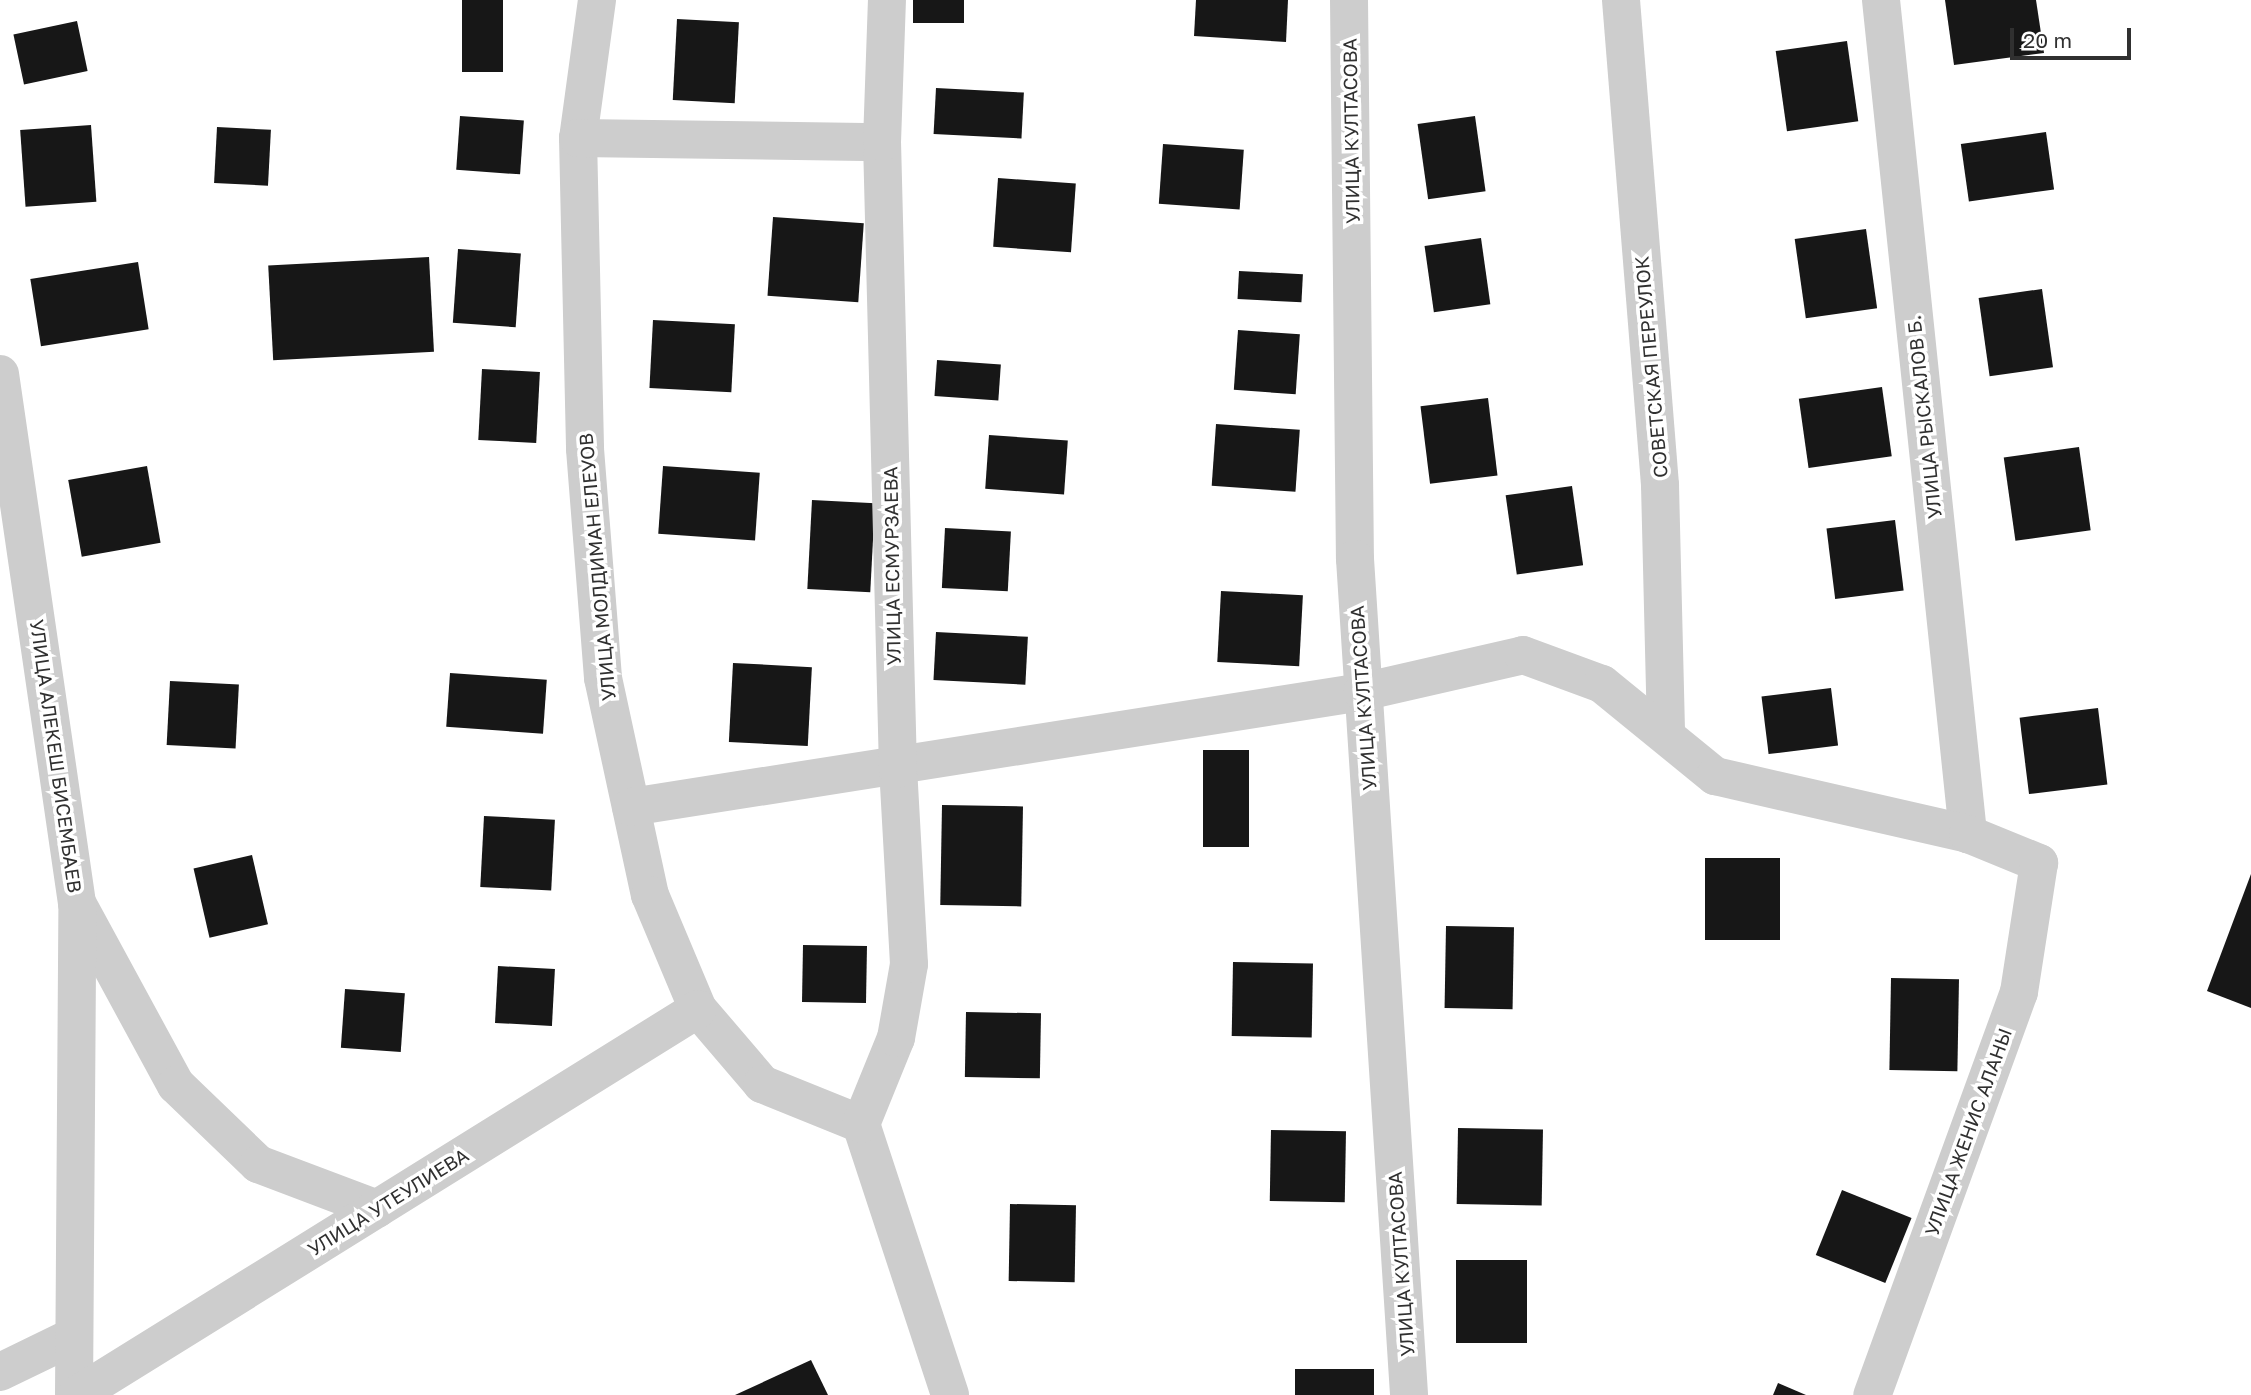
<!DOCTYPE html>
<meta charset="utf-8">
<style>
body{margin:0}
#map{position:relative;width:2251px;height:1395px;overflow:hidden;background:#fff;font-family:"Golos Text",sans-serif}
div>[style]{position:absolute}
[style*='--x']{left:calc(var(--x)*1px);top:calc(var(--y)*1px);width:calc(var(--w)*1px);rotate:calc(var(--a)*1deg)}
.building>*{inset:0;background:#171717;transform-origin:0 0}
.minor>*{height:38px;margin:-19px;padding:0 19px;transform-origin:19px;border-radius:19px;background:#cdcdcd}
span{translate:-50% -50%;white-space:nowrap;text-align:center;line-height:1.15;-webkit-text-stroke:7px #fff;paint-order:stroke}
.street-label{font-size:19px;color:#303030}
.scale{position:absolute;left:2010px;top:28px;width:121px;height:32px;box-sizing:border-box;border:4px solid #303030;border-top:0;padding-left:9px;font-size:21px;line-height:24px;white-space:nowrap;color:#303030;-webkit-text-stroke:5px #fff;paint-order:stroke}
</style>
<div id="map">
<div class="building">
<i style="left:462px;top:0;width:41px;height:72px"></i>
<i style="left:913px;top:0;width:51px;height:23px"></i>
<i style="clip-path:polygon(1196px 0,1288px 0,1286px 42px,1194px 36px)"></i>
<i style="clip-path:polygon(1945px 0,2036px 0,2044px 53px,1954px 65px)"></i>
<i style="left:677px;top:19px;width:62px;height:81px;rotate:3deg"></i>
<i style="left:77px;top:21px;width:51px;height:65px;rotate:78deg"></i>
<i style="left:1847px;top:41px;width:81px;height:72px;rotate:82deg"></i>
<i style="left:936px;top:88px;width:88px;height:46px;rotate:3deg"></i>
<i style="left:460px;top:116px;width:64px;height:54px;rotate:4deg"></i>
<i style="left:1475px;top:116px;width:76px;height:58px;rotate:82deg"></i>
<i style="left:91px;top:125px;width:77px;height:71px;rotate:86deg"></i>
<i style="left:217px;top:127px;width:54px;height:56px;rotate:3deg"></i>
<i style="left:2046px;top:132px;width:58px;height:86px;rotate:82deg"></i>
<i style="left:1163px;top:144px;width:81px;height:60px;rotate:4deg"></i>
<i style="left:998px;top:178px;width:78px;height:69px;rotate:4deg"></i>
<i style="left:773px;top:217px;width:91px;height:79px;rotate:4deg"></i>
<i style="left:1866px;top:229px;width:80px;height:72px;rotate:82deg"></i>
<i style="left:1481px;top:238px;width:67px;height:57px;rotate:82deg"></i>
<i style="left:458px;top:249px;width:63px;height:74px;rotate:4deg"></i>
<i style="left:429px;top:257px;width:95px;height:161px;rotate:87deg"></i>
<i style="left:138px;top:262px;width:68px;height:109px;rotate:81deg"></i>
<i style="left:1239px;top:271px;width:64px;height:28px;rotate:3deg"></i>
<i style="left:2042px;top:289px;width:79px;height:64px;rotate:82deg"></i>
<i style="left:653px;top:320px;width:82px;height:68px;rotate:3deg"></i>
<i style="left:1238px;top:330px;width:62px;height:60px;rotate:4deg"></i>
<i style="left:937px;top:360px;width:64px;height:36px;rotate:4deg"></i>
<i style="left:482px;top:369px;width:58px;height:71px;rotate:3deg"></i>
<i style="left:1882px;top:387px;width:70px;height:84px;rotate:82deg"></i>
<i style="left:1488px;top:398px;width:78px;height:68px;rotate:83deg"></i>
<i style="left:1216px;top:424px;width:84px;height:62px;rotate:4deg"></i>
<i style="left:989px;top:435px;width:79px;height:54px;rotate:4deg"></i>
<i style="left:2079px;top:447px;width:84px;height:76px;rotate:82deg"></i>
<i style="left:147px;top:466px;width:78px;height:80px;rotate:80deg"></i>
<i style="left:663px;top:466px;width:97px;height:68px;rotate:4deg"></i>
<i style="left:1572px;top:486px;width:80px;height:67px;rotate:82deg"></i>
<i style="left:812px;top:500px;width:63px;height:89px;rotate:3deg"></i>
<i style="left:1895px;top:520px;width:71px;height:69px;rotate:83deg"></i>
<i style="left:945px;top:528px;width:66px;height:60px;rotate:3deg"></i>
<i style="left:1221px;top:591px;width:82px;height:71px;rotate:3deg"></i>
<i style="left:936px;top:632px;width:92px;height:48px;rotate:3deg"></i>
<i style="left:733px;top:663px;width:79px;height:79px;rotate:3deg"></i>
<i style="left:450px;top:673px;width:97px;height:54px;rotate:4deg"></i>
<i style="left:170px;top:681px;width:69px;height:64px;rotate:3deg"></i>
<i style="left:1831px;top:688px;width:58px;height:70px;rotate:83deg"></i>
<i style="left:2098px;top:708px;width:77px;height:79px;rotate:83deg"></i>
<i style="left:1203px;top:750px;width:46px;height:97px"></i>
<i style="left:942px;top:805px;width:81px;height:100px;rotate:1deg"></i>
<i style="left:484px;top:816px;width:71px;height:71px;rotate:3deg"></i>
<i style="left:252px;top:855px;width:71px;height:60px;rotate:77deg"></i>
<i style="left:1705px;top:858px;width:75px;height:82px"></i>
<i style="clip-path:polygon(2251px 874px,2251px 1008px,2207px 991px)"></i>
<i style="left:1446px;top:926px;width:68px;height:82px;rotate:1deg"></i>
<i style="left:803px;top:945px;width:64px;height:57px;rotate:1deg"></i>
<i style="left:1233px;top:962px;width:80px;height:74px;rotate:1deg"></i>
<i style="left:498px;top:966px;width:57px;height:57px;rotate:3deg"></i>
<i style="left:1891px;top:978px;width:68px;height:92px;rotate:1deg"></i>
<i style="left:345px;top:989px;width:60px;height:59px;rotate:4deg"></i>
<i style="left:966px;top:1012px;width:75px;height:65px;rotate:1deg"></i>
<i style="left:1458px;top:1128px;width:85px;height:76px;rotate:1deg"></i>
<i style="left:1271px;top:1130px;width:75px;height:71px;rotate:1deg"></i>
<i style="left:1842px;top:1190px;width:75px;height:70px;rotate:22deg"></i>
<i style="left:1010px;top:1204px;width:66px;height:77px;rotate:1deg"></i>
<i style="left:1456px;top:1260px;width:71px;height:83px"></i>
<i style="clip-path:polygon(811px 1360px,828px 1395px,735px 1395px)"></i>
<i style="left:1295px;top:1369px;width:79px;height:26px"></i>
<i style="clip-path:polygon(1778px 1383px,1806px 1395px,1773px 1395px)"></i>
</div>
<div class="minor">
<i style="--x:597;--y:0;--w:139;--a:97.8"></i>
<i style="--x:578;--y:138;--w:311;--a:88.7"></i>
<i style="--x:585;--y:449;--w:230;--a:85.5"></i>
<i style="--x:603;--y:678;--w:222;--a:77.8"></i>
<i style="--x:650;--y:895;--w:124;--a:67.2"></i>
<i style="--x:698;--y:1009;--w:99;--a:49.5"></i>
<i style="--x:762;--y:1084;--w:107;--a:22"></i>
<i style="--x:861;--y:1124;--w:285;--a:71.8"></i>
<i style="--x:1349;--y:0;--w:559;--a:89.39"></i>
<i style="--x:1355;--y:559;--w:838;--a:86.3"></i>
<i style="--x:1621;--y:0;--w:487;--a:85.4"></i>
<i style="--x:1660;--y:485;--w:250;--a:88.6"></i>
<i style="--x:1881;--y:0;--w:839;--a:84.04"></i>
<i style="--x:578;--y:138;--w:304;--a:0.8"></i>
<i style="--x:0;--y:374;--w:535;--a:81.72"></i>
<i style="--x:77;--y:903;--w:207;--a:61.5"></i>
<i style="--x:176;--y:1085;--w:114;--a:43.9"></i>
<i style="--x:258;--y:1164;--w:127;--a:20.7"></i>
<i style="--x:631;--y:807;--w:740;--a:-8.94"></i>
<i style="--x:1362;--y:692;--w:165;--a:-12.9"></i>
<i style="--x:1523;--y:655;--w:84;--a:20.2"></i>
<i style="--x:1602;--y:684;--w:146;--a:39.2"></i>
<i style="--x:1715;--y:776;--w:260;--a:12.9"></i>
<i style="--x:1968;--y:834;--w:77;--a:22.2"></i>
<i style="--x:2039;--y:863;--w:131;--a:98.8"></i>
<i style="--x:2019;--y:992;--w:429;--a:110"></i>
<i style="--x:861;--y:1124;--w:93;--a:-67.9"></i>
<i style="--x:896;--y:1038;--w:75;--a:-80"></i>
<i style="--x:909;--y:964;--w:195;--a:-93.2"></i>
<i style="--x:898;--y:769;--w:627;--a:-91.46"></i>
<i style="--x:882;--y:142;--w:142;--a:-88"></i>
<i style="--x:0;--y:1372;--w:80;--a:-25.9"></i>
<i style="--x:74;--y:1395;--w:490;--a:-89.6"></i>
<i style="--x:77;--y:1395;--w:731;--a:-31.86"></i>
</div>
<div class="street-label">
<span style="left:1351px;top:131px;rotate:-91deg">УЛИЦА КУЛТАСОВА</span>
<span style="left:1651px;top:367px;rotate:-95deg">СОВЕТСКАЯ ПЕРЕУЛОК</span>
<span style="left:1924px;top:417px;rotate:-96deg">УЛИЦА РЫСКАЛОВ Б.</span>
<span style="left:892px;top:566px;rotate:-91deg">УЛИЦА ЕСМУРЗАЕВА</span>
<span style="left:597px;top:567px;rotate:-95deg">УЛИЦА МОЛДИМАН ЕЛЕУОВ</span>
<span style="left:1363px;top:698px;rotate:-94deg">УЛИЦА КУЛТАСОВА</span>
<span style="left:56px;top:756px;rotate:82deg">УЛИЦА АЛЕКЕШ БИСЕМБАЕВ</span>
<span style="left:1968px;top:1132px;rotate:-70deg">УЛИЦА ЖЕНИС АЛАНЫ</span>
<span style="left:388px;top:1202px;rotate:-32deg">УЛИЦА УТЕУЛИЕВА</span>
<span style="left:1401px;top:1264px;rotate:-94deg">УЛИЦА КУЛТАСОВА</span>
</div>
<div class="scale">20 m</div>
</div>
